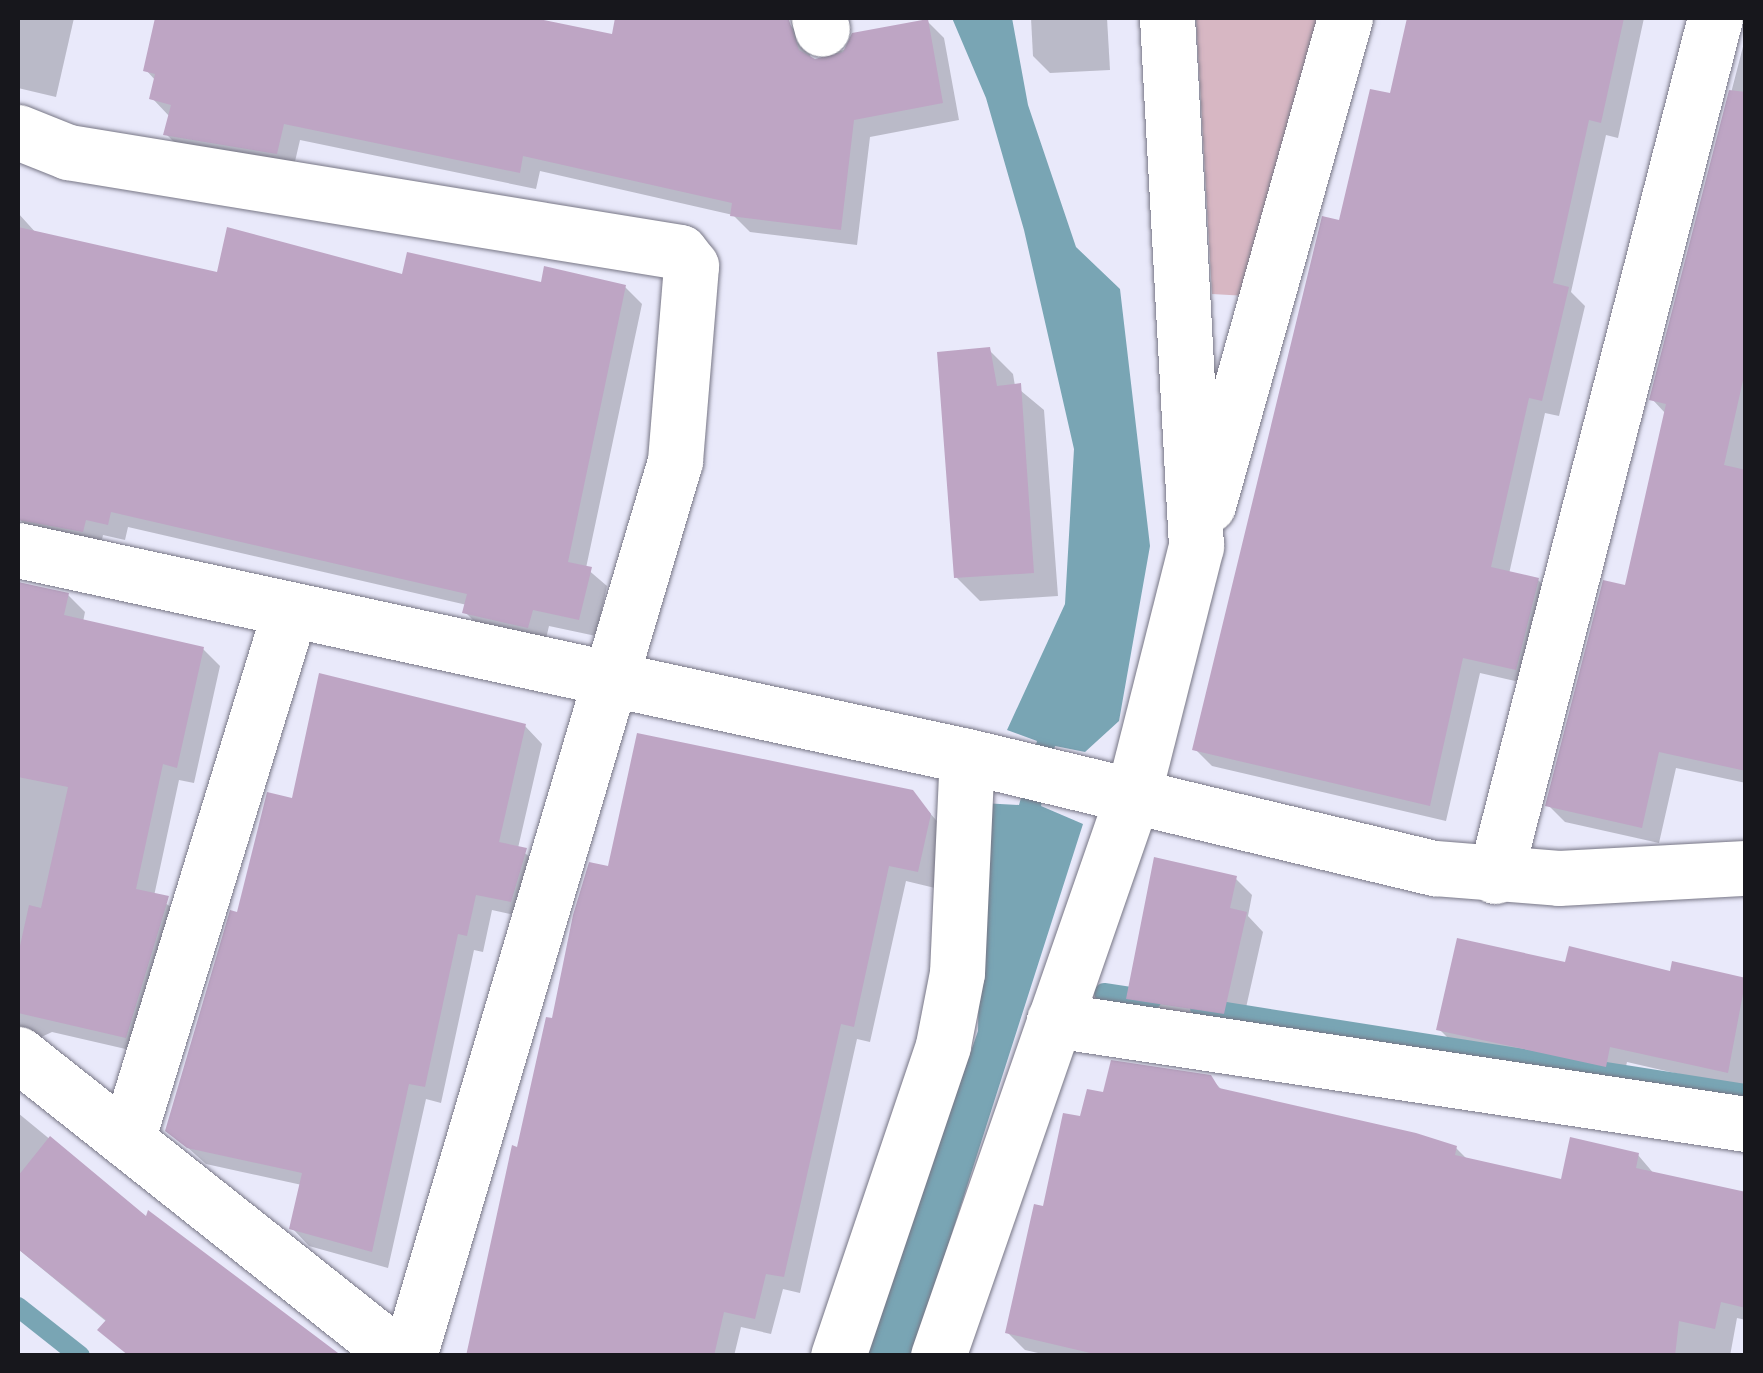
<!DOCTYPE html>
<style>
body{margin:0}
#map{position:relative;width:1763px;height:1373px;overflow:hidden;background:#e9e9fa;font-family:Inter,sans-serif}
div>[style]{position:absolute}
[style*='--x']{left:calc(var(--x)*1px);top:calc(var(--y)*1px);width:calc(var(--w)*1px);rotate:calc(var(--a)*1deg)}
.green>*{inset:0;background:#d7b7c3}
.water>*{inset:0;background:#79a5b4}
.shadow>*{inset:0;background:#0003}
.stream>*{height:20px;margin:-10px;padding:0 10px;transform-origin:10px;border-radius:10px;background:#79a5b4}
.building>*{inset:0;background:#bea5c4}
.roads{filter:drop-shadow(0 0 2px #777685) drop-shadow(0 0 2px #777685)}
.minor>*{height:55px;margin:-27.5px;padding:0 27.5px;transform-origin:27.5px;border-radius:27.5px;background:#fff}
span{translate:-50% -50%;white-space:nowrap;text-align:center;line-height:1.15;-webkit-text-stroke:8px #fff;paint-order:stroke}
.frame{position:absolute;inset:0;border:20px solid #17171c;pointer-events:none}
</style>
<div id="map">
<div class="green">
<i style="clip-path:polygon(1196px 18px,1322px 18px,1247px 296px,1212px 294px)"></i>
</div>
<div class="water">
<i style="clip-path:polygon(952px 18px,1012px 18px,1028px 105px,1076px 247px,1120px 289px,1150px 546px,1119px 721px,1085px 752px,1055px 746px,1041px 806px,1083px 824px,913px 1355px,865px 1356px,978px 1031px,982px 803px,1019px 805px,1037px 741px,1007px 730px,1065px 604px,1074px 449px,1024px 230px,986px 98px)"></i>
</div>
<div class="shadow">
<i style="clip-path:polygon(18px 18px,74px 18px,56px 97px,18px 88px)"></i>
<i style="clip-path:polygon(158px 18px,523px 18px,614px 37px,618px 18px,666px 18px,739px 33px,741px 18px,748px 18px,788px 23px,805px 40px,812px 61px,927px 21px,944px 38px,959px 120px,870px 137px,857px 245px,750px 232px,733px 215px,540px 171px,536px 189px,300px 140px,293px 170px,183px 151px,166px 134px,170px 117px,152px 98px,156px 81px,146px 70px)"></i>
<i style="clip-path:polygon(1031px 18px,1107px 18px,1110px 70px,1050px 73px,1033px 56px)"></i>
<i style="clip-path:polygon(1409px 18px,1644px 18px,1618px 138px,1606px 135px,1571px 292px,1585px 306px,1559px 416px,1545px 413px,1509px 574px,1538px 580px,1555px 597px,1532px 685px,1480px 673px,1446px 821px,1212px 766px,1195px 749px,1341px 223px,1392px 96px)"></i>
<i style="clip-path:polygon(1746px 35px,1746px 783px,1676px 768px,1659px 843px,1565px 822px,1548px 805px,1627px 588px,1666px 414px,1652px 399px)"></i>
<i style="clip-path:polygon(18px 213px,37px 234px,219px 275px,625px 287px,642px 304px,586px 568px,607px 586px,596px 636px,549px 626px,545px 643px,482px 629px,465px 612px,467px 605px,128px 527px,125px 540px,103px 535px,100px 548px,36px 536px,19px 519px,27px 487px,18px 478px)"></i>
<i style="clip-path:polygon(989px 350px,1013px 374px,1015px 386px,1044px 410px,1058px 596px,980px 601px,956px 577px)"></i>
<i style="clip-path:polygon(18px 582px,68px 595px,85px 612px,83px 622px,203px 649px,220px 666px,194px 783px,179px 780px,154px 896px,185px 916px,143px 1053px,52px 1032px,18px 1048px)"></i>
<i style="clip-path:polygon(525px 726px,542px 744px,518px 848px,543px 867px,528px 918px,492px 910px,483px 952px,474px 950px,441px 1103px,426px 1099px,388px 1268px,309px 1246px,292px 1228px,302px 1185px,206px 1164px,168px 1130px,239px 915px,293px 801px)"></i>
<i style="clip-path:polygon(912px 792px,947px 833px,935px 888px,906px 881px,870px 1042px,857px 1039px,800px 1293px,783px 1289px,771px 1334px,741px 1327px,734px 1356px,469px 1356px,519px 1150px,610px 869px)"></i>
<i style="clip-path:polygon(1235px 878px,1252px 895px,1248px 916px,1263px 932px,1241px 1030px,1146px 1015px,1129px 998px)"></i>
<i style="clip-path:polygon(1567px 965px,1746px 981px,1744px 1089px,1627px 1062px,1622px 1083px,1456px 1046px,1439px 1029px)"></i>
<i style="clip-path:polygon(1210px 1078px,1223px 1091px,1456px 1148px,1468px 1160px,1563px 1182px,1638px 1155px,1655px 1175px,1746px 1195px,1746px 1320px,1737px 1318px,1730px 1356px,1051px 1356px,1025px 1350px,1008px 1333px,1045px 1209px,1082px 1119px,1105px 1095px)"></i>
<i style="clip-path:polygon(18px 1113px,148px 1220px,107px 1322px,18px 1249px)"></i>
</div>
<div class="stream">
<i style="--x:1104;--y:993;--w:48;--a:8.5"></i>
<i style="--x:1200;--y:1008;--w:553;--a:8.95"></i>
<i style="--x:18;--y:1307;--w:79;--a:38.3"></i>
</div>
<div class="building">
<i style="clip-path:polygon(155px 18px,534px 18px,612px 34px,615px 18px,768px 18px,789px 20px,799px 50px,815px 59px,843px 52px,852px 33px,928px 19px,943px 103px,854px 120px,841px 230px,730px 216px,732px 203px,523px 156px,520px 173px,284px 124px,277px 154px,163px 135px,171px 105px,149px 99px,155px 74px,143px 71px)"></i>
<i style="clip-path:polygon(1407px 18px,1624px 18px,1601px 123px,1589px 120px,1553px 283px,1569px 287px,1542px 401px,1529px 398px,1491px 567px,1539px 578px,1516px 670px,1463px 658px,1430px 806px,1192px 750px,1322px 216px,1339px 220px,1370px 89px,1390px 93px)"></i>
<i style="clip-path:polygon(1729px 90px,1746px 92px,1746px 367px,1724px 465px,1746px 470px,1746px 771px,1659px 752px,1642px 828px,1545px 806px,1603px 580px,1625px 585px,1666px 404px,1649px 400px)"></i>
<i style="clip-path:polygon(18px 227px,217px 272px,227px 227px,402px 274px,407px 252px,541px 282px,544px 266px,626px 285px,568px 562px,592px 567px,579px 620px,533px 610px,528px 628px,462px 613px,467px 594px,111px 512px,108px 525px,86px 520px,83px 532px,18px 520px)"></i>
<i style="clip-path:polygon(990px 347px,997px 386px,1021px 383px,1034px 573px,954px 578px,937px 352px)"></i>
<i style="clip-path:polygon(18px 582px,69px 593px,64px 615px,204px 647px,177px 768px,163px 764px,136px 889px,169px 896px,126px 1038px,18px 1013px,18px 955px,29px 905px,41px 908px,68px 787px,18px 777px)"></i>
<i style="clip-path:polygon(319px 673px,526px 724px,499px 842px,527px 848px,511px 902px,476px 895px,467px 936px,458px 934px,425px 1087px,409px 1084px,372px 1252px,289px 1229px,302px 1173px,187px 1148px,165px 1131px,230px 910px,237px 912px,267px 792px,292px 798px)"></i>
<i style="clip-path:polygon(637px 733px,913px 790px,931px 814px,918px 872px,889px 866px,854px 1027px,841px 1024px,784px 1277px,766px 1274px,755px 1319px,724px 1312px,714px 1356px,466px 1356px,512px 1145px,517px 1147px,546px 1017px,552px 1018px,573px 915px,589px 862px,608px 866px)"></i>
<i style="clip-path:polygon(1154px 857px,1237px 876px,1230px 908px,1247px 912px,1224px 1014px,1126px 999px)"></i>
<i style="clip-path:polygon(1457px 938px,1565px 962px,1569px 946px,1670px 971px,1672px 961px,1746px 978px,1728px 1073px,1610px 1047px,1606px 1067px,1436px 1030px)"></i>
<i style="clip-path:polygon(1111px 1060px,1211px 1075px,1219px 1088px,1416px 1133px,1457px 1146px,1455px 1155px,1561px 1179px,1570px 1137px,1639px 1153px,1636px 1168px,1746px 1192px,1746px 1308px,1721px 1302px,1715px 1329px,1679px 1321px,1675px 1356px,1103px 1356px,1005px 1333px,1034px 1204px,1043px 1206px,1063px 1113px,1080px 1116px,1087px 1089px,1103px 1092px)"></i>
<i style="clip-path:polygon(50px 1136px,146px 1216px,148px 1210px,342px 1356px,129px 1356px,97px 1330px,106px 1320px,18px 1249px,18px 1176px)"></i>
</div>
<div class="roads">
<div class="minor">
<i style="--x:819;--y:18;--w:11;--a:75"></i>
<i style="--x:18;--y:132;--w:54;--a:21.8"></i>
<i style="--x:68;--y:152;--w:620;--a:9.28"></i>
<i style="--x:680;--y:252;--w:18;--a:52"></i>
<i style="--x:691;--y:266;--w:196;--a:94.7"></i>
<i style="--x:675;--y:461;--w:934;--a:106.55"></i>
<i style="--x:1208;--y:505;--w:506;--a:-74.29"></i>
<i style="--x:18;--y:550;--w:971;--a:12.25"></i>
<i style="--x:967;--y:756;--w:481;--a:13.5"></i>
<i style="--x:1435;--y:868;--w:124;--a:4.6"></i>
<i style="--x:1559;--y:878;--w:187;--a:-3.1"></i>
<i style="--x:1495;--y:876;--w:886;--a:-75.62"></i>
<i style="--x:1054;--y:1020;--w:700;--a:8.55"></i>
<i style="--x:18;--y:1054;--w:486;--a:38.4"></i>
<i style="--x:128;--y:1137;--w:551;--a:-72.91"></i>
<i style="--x:838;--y:1356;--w:328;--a:-71.3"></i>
<i style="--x:943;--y:1045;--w:73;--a:-79"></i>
<i style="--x:957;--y:973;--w:217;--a:-87.4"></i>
<i style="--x:938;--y:1356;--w:594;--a:-70.83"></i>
<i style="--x:1133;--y:795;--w:257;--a:-75.8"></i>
<i style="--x:1196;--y:546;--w:529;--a:-93.14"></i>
</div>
</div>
<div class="frame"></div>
</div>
